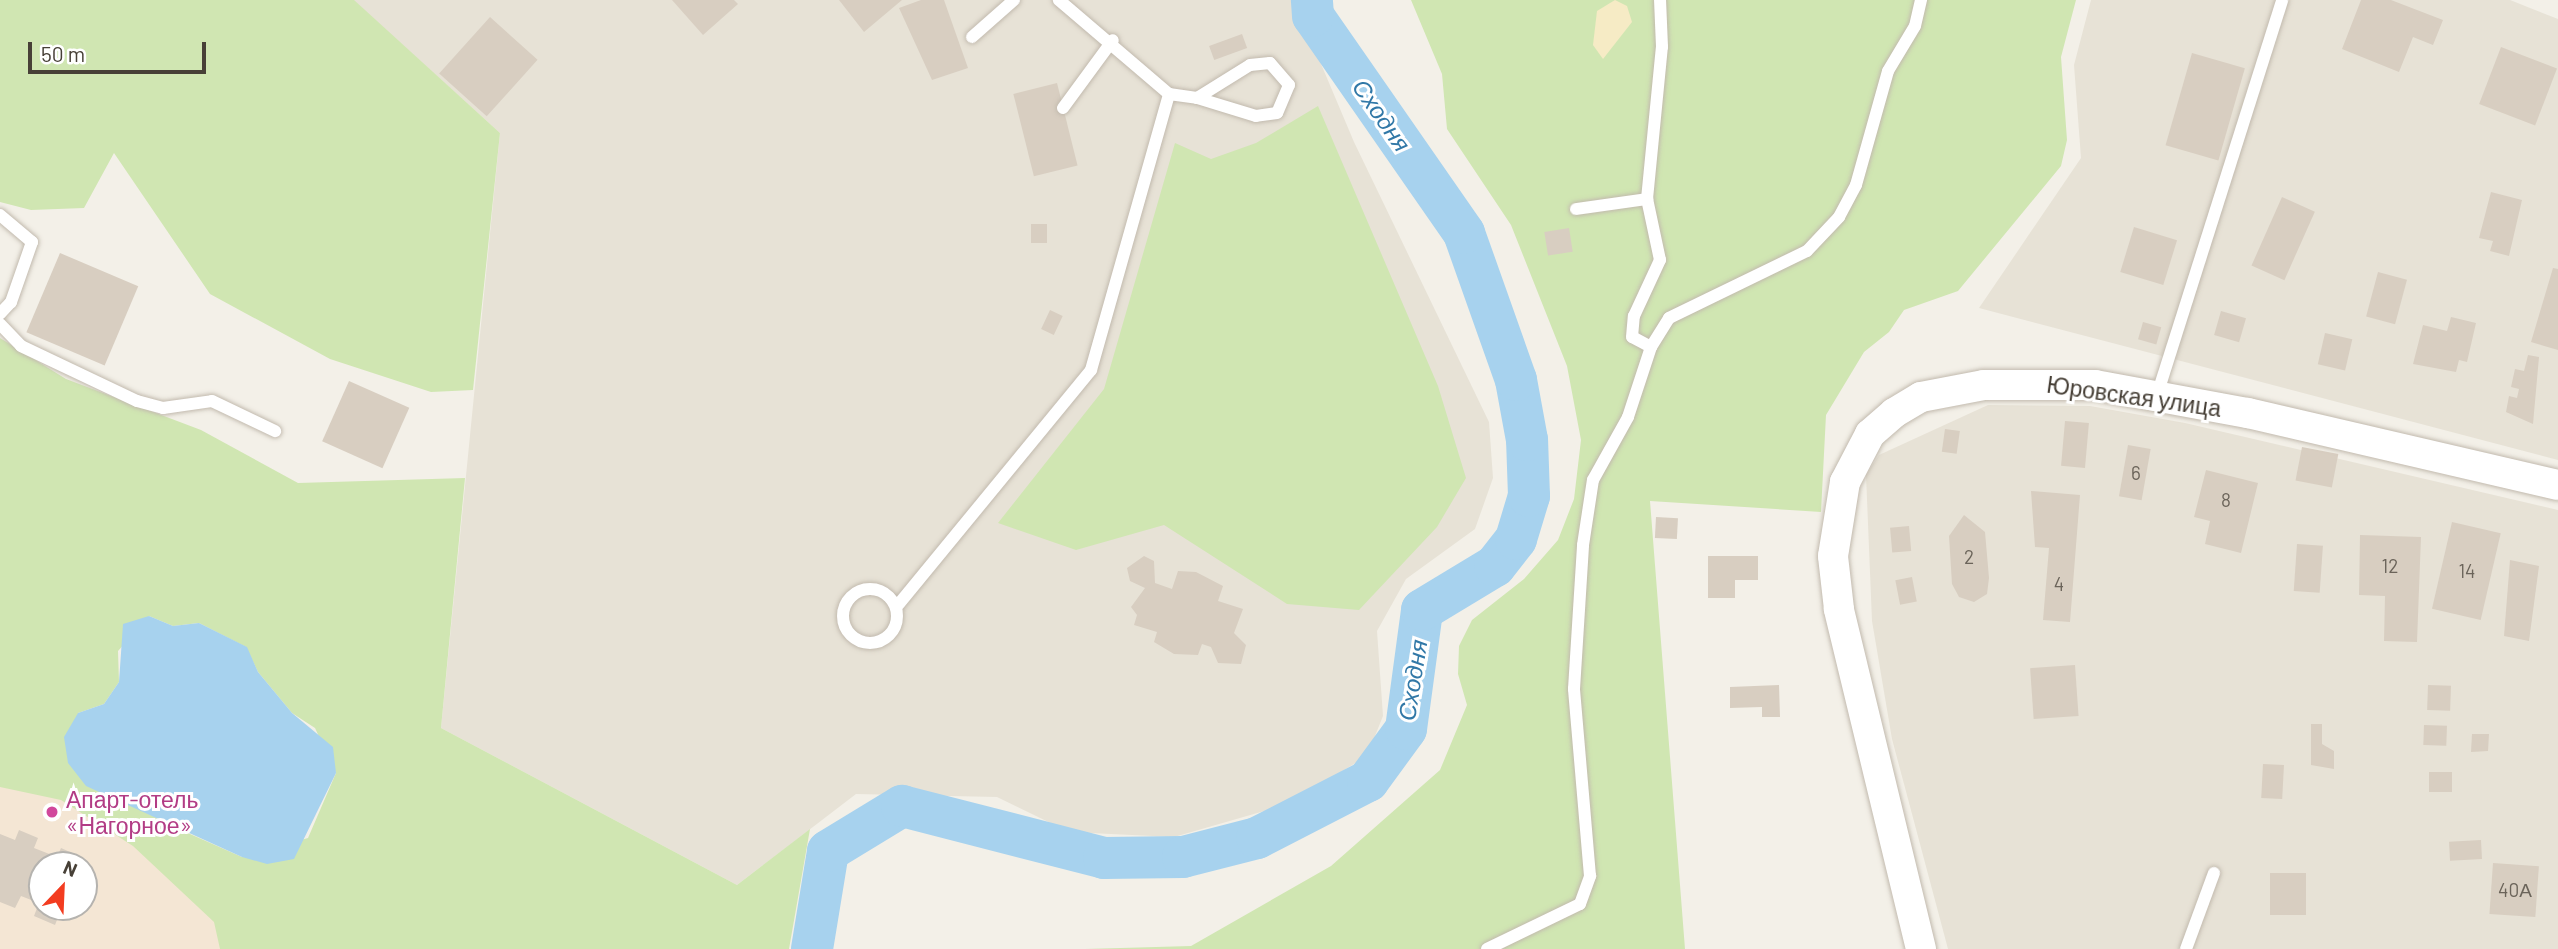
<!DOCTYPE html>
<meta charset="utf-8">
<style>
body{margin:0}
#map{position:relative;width:2558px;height:949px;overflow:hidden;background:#f3f0e8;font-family:Barlow,sans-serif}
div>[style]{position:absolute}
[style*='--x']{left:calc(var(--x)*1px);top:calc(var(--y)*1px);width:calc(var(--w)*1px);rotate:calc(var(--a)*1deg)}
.residential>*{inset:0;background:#e7e2d6}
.commercial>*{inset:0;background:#f4e6d4}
.green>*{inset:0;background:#d0e6b2}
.sand>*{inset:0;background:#f6ebc5}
.water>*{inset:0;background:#a7d2ee}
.river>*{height:42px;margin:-21px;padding:0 21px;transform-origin:21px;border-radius:21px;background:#a7d2ee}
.building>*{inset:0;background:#d8cec1;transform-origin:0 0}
.roads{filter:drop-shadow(0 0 2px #c2baae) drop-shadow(0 0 2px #c2baae)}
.service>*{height:12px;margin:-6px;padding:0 6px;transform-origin:6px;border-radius:6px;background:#fff}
.service>.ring{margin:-6px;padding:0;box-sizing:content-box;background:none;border:12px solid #fff;border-radius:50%}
.tertiary>*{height:30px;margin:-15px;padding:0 15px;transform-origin:15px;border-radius:15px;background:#fff}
.dots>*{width:19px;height:19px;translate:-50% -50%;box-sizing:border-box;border:4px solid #fff;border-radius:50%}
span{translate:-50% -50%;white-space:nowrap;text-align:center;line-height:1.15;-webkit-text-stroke:6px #fff;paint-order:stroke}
.number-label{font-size:19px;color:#6b645a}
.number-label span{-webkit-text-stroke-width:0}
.street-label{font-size:23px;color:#474037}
.hotel-label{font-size:23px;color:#b23c85}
.left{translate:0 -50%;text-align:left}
.water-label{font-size:24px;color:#3178a7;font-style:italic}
.north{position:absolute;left:28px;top:851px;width:70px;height:70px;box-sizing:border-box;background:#fff;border:2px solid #b5b3af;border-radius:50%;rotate:23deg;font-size:19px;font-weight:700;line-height:28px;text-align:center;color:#474037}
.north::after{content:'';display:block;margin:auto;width:24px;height:32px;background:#f33c20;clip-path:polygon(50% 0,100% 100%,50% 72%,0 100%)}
.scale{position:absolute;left:28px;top:42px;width:178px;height:32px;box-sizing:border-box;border:4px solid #474037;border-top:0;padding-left:9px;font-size:21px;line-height:24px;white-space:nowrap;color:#474037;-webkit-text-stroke:5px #fff;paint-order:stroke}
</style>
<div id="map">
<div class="residential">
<i style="clip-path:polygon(353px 0,1294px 0,1354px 142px,1489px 422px,1493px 478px,1475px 529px,1406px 579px,1377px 631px,1383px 716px,1367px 756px,1288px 804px,1174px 837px,1069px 832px,997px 797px,856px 794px,737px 885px,441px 728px,500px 133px)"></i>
<i style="clip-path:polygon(2091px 0,2510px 0,2558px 19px,2558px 460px,1979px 308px,2081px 158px,2074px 65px)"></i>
<i style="clip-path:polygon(1988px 405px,2090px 406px,2185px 423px,2558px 510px,2558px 949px,1948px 949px,1892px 739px,1872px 621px,1866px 475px,1879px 455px)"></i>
</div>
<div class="commercial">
<i style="clip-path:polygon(evenodd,0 760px,257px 891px,266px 949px,0 949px,0 760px,42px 865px,84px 865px,84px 907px,42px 907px,42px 865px)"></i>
</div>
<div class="green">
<i style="clip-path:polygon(0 0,354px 0,500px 133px,473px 390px,431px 392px,330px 359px,210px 294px,114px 153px,84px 208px,31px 210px,0 202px)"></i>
<i style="clip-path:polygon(1411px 0,2076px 0,2061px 57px,2067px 140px,2061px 166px,1958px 291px,1904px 310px,1889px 332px,1864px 352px,1826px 415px,1821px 512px,1650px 501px,1685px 949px,1085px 949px,1191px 946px,1331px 866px,1440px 770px,1467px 705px,1458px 674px,1459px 646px,1472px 620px,1524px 579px,1558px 540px,1574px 499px,1581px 440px,1567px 366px,1511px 225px,1447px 129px,1442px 74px)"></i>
<i style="clip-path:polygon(1318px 106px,1438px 386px,1466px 478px,1437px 527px,1359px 610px,1287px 604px,1164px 525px,1076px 550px,998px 523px,1104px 389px,1175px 143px,1211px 159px,1256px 143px)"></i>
<i style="clip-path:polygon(evenodd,0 338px,66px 379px,201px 430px,298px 483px,465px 478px,441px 728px,737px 885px,810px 829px,789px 949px,220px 949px,214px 922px,133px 846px,61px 800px,0 787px,0 338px,149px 616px,173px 626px,199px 623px,246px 647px,258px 672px,292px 713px,315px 728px,336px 773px,308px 838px,242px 857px,190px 834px,164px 819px,78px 713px,104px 704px,119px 682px,118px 651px,149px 616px)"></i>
</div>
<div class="sand">
<i style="clip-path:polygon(1615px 0,1627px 6px,1632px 22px,1603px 59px,1593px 45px,1597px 11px)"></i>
</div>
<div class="water">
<i style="clip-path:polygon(149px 616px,173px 626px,199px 623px,247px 647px,258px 672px,292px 713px,333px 747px,336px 773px,294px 859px,267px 864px,242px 857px,86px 786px,68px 763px,64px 737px,78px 713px,104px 704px,119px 682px,123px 624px)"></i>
</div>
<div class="river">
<i style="--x:812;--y:949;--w:99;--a:-80.7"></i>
<i style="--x:828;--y:851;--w:87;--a:-31.3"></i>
<i style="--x:902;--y:806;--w:209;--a:14.4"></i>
<i style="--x:1104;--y:858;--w:79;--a:-0.7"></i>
<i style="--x:1183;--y:857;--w:76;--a:-14.4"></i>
<i style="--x:1257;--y:838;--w:125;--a:-27.2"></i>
<i style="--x:1368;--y:781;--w:64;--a:-53.8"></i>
<i style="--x:1406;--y:729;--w:120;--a:-82.3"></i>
<i style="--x:1422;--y:610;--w:85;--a:-31.1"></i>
<i style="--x:1495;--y:566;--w:34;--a:-52"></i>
<i style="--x:1516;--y:539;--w:45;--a:-73.2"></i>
<i style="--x:1529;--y:496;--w:56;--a:-92"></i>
<i style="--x:1527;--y:440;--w:61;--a:-100.4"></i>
<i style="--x:1516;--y:380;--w:156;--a:-109.5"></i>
<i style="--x:1464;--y:233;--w:264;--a:-124.8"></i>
<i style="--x:1313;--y:16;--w:16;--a:-94"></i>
</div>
<div class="building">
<i style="clip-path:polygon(672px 0,734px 0,738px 4px,703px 35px)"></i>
<i style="clip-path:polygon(839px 0,902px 0,864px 32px)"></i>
<i style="clip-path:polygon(921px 0,944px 0,968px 68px,932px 80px,899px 8px)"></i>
<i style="clip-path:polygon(2361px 0,2391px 0,2443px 20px,2433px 45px,2413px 37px,2399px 72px,2342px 49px)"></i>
<i style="left:490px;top:17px;width:64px;height:76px;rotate:42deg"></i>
<i style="left:1242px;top:34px;width:15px;height:35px;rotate:70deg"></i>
<i style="left:2501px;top:47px;width:60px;height:61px;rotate:21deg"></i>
<i style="left:2192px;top:53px;width:55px;height:96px;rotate:16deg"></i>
<i style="left:1057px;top:83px;width:85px;height:45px;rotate:76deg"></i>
<i style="clip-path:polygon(2491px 192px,2522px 200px,2509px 256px,2490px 251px,2493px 241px,2479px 238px)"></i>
<i style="left:2282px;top:197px;width:36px;height:75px;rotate:24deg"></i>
<i style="left:1031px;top:224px;width:16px;height:19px"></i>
<i style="left:2134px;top:227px;width:45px;height:47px;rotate:17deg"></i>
<i style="left:1569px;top:228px;width:24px;height:25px;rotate:81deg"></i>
<i style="left:60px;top:253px;width:85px;height:86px;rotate:23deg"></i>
<i style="clip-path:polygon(2553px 268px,2558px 269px,2558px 350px,2531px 342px)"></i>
<i style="left:2378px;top:272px;width:30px;height:46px;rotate:15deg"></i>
<i style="left:1050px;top:310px;width:14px;height:21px;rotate:25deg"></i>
<i style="left:2221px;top:311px;width:26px;height:25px;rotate:16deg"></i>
<i style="clip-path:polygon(2451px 317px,2476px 323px,2467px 362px,2459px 360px,2456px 372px,2413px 364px,2423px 325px,2447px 331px)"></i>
<i style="left:2143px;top:322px;width:19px;height:18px;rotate:16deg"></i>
<i style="left:2325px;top:333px;width:28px;height:32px;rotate:13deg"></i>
<i style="clip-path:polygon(2528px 355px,2539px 357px,2533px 424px,2506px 412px,2509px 396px,2517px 398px,2519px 389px,2511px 387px,2515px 369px,2524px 371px)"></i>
<i style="left:349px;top:381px;width:66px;height:66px;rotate:24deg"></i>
<i style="left:2065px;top:421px;width:24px;height:45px;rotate:5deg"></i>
<i style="left:1945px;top:429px;width:15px;height:23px;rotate:8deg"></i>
<i style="left:2128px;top:445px;width:23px;height:52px;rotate:10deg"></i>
<i style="left:2302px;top:447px;width:37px;height:34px;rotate:11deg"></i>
<i style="clip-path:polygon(2206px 470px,2258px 483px,2241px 553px,2205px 544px,2210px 521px,2194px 517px)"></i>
<i style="clip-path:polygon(2031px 491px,2080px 495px,2070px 622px,2043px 620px,2049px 548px,2035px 547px)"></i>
<i style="clip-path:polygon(1964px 515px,1985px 532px,1989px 578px,1987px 594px,1974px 602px,1959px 597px,1952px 584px,1949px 536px)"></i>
<i style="left:1656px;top:517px;width:22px;height:21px;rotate:3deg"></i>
<i style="left:2452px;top:522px;width:50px;height:89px;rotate:13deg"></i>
<i style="left:1909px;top:526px;width:25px;height:19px;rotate:85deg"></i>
<i style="clip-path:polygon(2360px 535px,2421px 537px,2417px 642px,2384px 641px,2385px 596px,2359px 595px)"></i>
<i style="left:2297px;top:544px;width:26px;height:47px;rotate:4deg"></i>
<i style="clip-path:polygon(1144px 556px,1154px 561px,1155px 583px,1172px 589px,1178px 571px,1196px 572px,1223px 586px,1218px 601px,1243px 609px,1234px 633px,1246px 645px,1241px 664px,1218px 663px,1211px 647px,1202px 644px,1198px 655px,1174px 654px,1154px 642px,1157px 632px,1134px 625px,1137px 615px,1131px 607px,1145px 588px,1130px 581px,1127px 568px)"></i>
<i style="clip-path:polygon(1708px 556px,1758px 556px,1758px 580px,1735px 580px,1735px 598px,1708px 598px)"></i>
<i style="clip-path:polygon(2510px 560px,2539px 566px,2529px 641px,2504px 636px)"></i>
<i style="left:1912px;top:577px;width:25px;height:17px;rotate:79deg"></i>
<i style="left:2075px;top:665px;width:51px;height:45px;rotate:86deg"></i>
<i style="clip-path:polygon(1779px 685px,1780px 717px,1762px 717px,1762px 707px,1730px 708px,1730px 687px)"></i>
<i style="left:2428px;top:685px;width:23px;height:25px;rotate:2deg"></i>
<i style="clip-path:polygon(2311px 724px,2322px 724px,2322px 744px,2334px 751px,2334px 769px,2311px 765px)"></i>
<i style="left:2424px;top:725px;width:23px;height:20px;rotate:2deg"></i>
<i style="clip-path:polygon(2472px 734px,2489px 734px,2488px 751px,2471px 752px)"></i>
<i style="left:2263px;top:764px;width:21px;height:34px;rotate:3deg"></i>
<i style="left:2429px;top:772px;width:23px;height:20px"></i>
<i style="clip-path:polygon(19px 830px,38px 838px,34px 848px,57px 857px,61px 848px,79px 856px,76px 865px,42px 865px,42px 907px,62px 907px,55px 925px,34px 916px,39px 903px,21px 896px,15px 908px,0 902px,0 834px,15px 840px)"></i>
<i style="left:2481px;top:840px;width:19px;height:32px;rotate:87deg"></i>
<i style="left:2493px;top:863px;width:46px;height:51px;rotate:4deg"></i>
<i style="clip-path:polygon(84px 869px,96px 874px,89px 892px,84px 889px)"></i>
<i style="left:2270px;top:873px;width:36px;height:42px"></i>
</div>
<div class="roads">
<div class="service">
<i style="--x:972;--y:37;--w:56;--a:-41.4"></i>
<i style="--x:1270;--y:63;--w:29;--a:49"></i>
<i style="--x:1289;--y:85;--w:30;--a:113"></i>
<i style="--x:1277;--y:113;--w:21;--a:172"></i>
<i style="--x:1256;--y:116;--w:62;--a:-163"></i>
<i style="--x:1197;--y:98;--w:62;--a:-31.9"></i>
<i style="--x:1250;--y:65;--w:20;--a:-6"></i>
<i style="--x:1169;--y:94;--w:28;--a:8"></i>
<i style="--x:1063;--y:108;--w:84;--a:-53.7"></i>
<i style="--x:1576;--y:209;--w:72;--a:-8"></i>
<i style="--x:0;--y:215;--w:42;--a:40.2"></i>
<i style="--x:32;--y:242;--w:64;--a:109.3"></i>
<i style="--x:11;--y:302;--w:16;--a:133"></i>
<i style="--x:0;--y:324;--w:30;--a:46"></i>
<i style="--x:21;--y:346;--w:128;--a:25.4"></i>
<i style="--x:137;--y:401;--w:27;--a:15"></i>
<i style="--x:163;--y:408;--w:49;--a:-8.1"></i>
<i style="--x:212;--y:401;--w:70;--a:25.5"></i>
<i style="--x:1651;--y:347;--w:21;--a:-152"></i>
<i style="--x:1632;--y:337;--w:21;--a:-85"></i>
<i style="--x:1634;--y:316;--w:62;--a:-65.1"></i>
<i style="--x:1660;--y:260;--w:62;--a:-102"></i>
<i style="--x:1647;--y:199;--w:153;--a:-84.4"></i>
<i style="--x:1662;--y:47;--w:47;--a:-92.4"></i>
<i style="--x:2157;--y:395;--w:414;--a:-72.4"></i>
<i class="ring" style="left:843px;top:589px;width:42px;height:42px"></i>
<i style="--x:898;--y:605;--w:304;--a:-50.6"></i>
<i style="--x:1091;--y:370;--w:287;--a:-74.2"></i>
<i style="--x:1169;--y:94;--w:145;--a:-139.5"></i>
<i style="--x:1487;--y:949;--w:103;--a:-25.8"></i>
<i style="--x:1580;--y:904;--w:30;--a:-70"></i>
<i style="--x:1590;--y:876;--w:188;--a:-94.9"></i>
<i style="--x:1574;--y:689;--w:144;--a:-86.4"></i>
<i style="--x:1583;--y:545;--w:66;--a:-81.3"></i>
<i style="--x:1593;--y:480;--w:72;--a:-60.9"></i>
<i style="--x:1628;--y:417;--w:74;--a:-71.8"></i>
<i style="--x:1651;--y:347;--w:34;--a:-58"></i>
<i style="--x:1669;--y:318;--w:153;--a:-25.9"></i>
<i style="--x:1807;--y:251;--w:47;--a:-46.7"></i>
<i style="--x:1839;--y:217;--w:36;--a:-62"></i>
<i style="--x:1856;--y:185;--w:118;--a:-74.3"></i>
<i style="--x:1888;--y:71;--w:52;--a:-59"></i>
<i style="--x:1915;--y:26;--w:27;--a:-77"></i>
<i style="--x:2186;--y:949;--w:81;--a:-69.8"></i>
</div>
<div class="tertiary">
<i style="--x:1921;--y:949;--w:350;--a:-103.6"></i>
<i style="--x:1839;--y:609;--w:53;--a:-96.5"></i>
<i style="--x:1833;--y:556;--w:75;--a:-80.8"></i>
<i style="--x:1845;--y:482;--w:54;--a:-62.5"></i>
<i style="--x:1870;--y:434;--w:32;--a:-41"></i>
<i style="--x:1894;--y:413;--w:31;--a:-31"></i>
<i style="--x:1921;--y:397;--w:64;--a:-10.8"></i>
<i style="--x:1984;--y:385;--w:111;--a:0"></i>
<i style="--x:2095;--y:385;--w:156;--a:10.4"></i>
<i style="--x:2248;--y:413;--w:318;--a:13.1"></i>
</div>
</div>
<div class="dots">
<i style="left:52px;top:812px;background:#d1479c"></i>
</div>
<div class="number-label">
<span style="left:2136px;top:473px">6</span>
<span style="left:2226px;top:500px">8</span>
<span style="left:1969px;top:557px">2</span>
<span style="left:2390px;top:566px">12</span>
<span style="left:2467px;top:571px">14</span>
<span style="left:2059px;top:584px">4</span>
<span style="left:2515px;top:890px">40А</span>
</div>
<div class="street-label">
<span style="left:2134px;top:396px;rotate:8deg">Юровская улица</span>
</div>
<div class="hotel-label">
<span class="left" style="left:66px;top:812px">Апарт-отель<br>«Нагорное»</span>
</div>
<div class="water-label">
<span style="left:1382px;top:115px;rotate:55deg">Сходня</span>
<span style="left:1412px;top:680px;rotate:-81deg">Сходня</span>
</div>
<div class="north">N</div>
<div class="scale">50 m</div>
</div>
